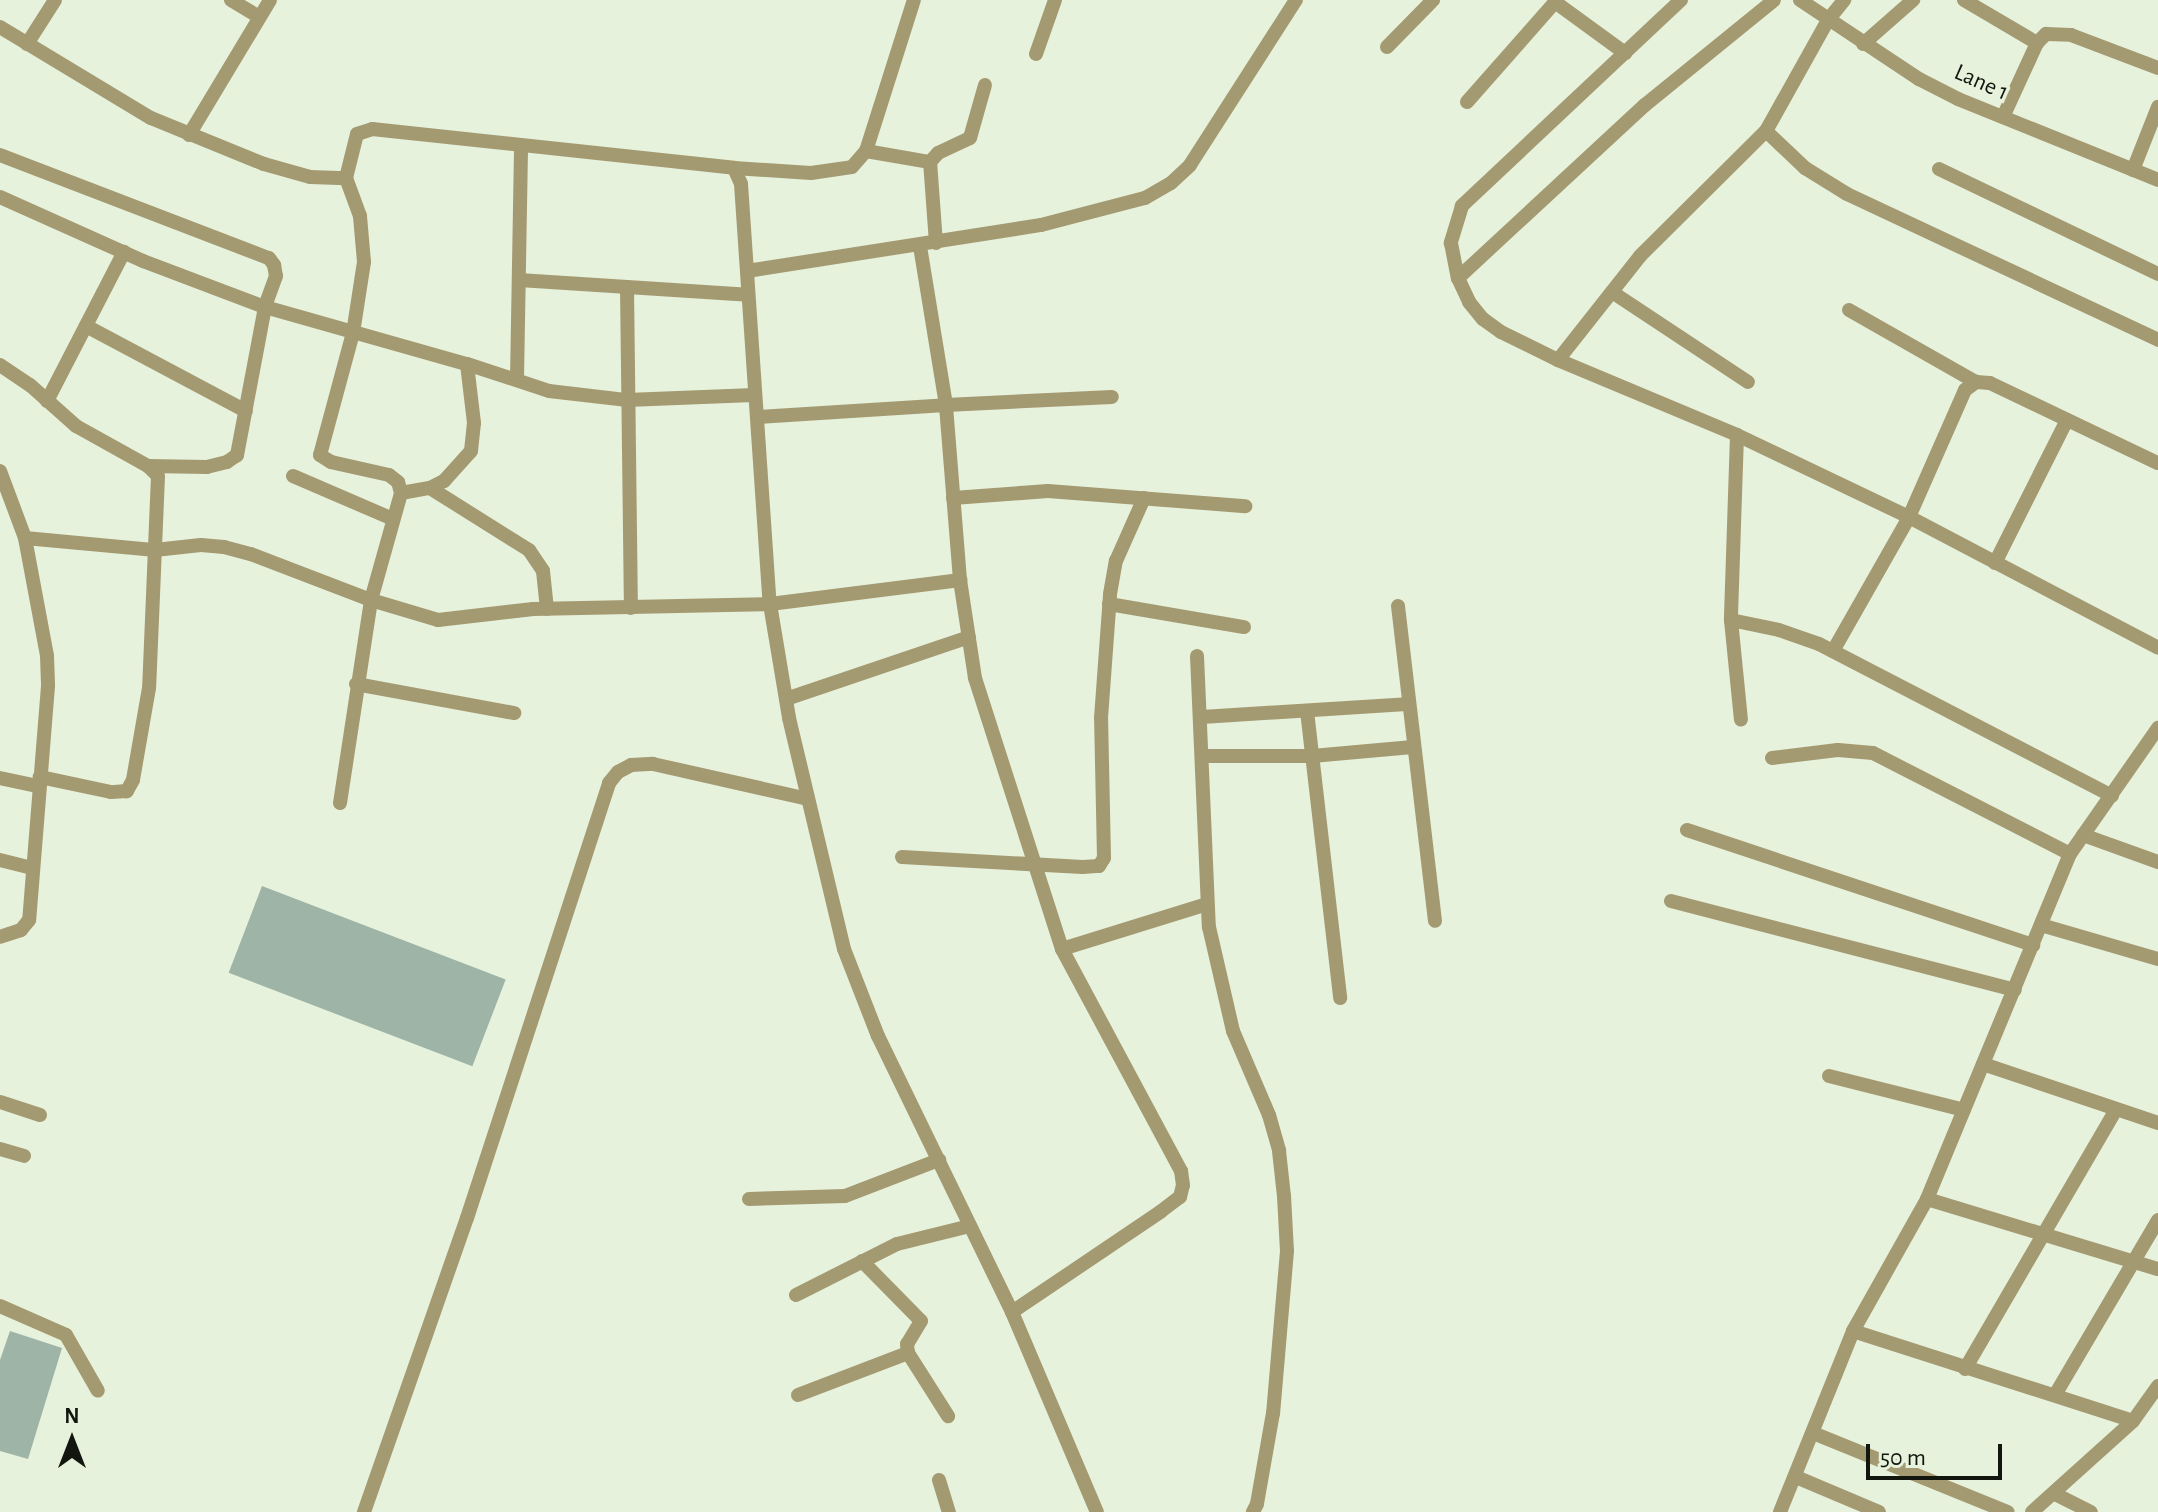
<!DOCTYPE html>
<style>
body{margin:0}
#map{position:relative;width:2158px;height:1512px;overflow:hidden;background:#e7f2dc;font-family:"Alegreya Sans",sans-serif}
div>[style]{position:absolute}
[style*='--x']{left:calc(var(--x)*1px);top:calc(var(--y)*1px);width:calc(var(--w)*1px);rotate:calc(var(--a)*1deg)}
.building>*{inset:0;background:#9db4a7;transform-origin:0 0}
.street>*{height:14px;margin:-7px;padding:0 7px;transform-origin:7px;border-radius:7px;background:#a49a72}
span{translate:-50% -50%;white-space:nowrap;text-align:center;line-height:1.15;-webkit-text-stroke:7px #e7f2dc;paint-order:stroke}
.street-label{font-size:24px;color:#13160f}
.north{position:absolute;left:32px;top:1400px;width:80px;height:80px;-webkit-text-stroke:6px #e7f2dc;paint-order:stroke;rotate:0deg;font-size:22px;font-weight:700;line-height:32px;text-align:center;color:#13160f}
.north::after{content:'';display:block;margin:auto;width:28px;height:36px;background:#13160f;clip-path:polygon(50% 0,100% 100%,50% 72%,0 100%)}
.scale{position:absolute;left:1866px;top:1444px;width:136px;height:36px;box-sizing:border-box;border:4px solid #13160f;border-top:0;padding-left:10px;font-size:24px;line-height:28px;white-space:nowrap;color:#13160f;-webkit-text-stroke:6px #e7f2dc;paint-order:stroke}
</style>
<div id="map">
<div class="building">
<i style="left:262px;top:886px;width:261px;height:93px;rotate:21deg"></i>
<i style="clip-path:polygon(10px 1331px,62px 1348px,28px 1459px,0 1451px,0 1360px)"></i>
</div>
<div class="street">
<i style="--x:231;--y:0;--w:33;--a:31"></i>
<i style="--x:1681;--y:0;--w:301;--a:136.8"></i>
<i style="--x:1462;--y:206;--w:39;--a:107"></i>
<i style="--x:1451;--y:243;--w:36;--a:79"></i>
<i style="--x:1458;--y:278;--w:26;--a:65"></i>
<i style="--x:1469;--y:302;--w:22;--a:51"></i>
<i style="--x:1483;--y:319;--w:22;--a:36"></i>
<i style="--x:1501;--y:332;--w:64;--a:26.2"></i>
<i style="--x:1558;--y:360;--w:194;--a:22.7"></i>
<i style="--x:1737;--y:435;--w:191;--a:25.5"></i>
<i style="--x:1909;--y:517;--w:281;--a:27.7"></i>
<i style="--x:1800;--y:0;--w:143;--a:33.6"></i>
<i style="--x:1919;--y:79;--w:44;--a:27.1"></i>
<i style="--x:1958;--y:99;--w:216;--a:22"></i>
<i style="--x:1964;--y:0;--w:85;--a:30.5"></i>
<i style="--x:1555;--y:2;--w:87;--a:36.1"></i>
<i style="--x:0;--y:27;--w:176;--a:31.1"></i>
<i style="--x:151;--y:118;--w:122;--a:22.2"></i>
<i style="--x:264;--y:164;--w:48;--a:15.8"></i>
<i style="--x:310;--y:177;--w:36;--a:2"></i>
<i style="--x:346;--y:178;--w:45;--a:-76"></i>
<i style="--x:357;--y:134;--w:16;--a:-18"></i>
<i style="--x:372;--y:129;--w:364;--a:6.1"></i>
<i style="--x:734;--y:168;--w:17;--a:66"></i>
<i style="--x:741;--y:184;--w:421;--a:86.1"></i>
<i style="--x:770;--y:604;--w:116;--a:80.5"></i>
<i style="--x:789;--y:718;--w:237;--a:76.6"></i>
<i style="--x:844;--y:949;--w:93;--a:68.7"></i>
<i style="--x:878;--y:1036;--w:307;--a:64.1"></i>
<i style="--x:1012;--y:1312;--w:217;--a:67"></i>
<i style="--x:27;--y:44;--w:52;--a:-57.5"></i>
<i style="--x:1863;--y:44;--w:67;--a:-41.3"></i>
<i style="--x:1387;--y:47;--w:66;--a:-45.6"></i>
<i style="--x:1036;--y:54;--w:57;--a:-70.6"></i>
<i style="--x:1467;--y:102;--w:136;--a:-48.6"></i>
<i style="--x:2003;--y:117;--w:81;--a:-65.3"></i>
<i style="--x:2037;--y:43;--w:13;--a:-45"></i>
<i style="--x:2046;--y:34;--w:25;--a:2"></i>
<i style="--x:2071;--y:35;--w:93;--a:20.8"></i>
<i style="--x:1766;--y:131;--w:54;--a:43.5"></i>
<i style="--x:1805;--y:168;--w:49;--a:31.8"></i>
<i style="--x:1847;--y:194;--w:344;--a:25.1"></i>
<i style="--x:189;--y:135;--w:157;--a:-59"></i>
<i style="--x:866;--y:151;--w:65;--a:9.8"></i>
<i style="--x:0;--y:155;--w:288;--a:21"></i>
<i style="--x:269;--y:258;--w:9;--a:54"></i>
<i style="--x:274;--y:265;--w:11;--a:80"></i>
<i style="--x:276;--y:276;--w:33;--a:110"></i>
<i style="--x:265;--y:307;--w:151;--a:100.7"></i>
<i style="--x:237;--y:455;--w:12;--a:145"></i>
<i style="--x:227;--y:462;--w:21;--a:166"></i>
<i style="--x:207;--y:467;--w:59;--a:-179"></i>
<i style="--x:734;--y:168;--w:77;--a:3.7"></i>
<i style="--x:811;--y:173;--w:41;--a:-8.3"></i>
<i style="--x:852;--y:167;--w:21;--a:-49"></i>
<i style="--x:866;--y:151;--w:158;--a:-72.4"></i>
<i style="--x:1939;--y:169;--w:243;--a:25.6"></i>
<i style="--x:2133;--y:170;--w:68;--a:-68.4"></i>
<i style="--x:0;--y:197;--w:157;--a:24.1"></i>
<i style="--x:143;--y:261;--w:130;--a:20.7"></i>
<i style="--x:265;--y:307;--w:210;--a:15.8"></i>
<i style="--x:467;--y:364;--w:86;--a:18.2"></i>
<i style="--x:549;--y:391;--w:79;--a:6.6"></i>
<i style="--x:627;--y:400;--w:127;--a:-2.3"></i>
<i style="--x:936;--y:243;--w:81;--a:-94.2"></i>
<i style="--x:930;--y:162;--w:12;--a:-48"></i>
<i style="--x:938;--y:153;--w:35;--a:-25"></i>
<i style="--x:970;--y:138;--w:55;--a:-74.2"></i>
<i style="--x:747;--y:271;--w:298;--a:-8.9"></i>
<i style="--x:1041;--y:225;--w:107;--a:-14.6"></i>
<i style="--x:1145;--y:198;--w:30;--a:-30"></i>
<i style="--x:1171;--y:183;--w:26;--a:-43"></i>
<i style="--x:1190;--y:165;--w:196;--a:-57.3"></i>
<i style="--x:1458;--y:278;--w:255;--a:-42.8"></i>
<i style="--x:1645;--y:105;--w:166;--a:-39.1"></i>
<i style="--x:519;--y:280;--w:229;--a:3.7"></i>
<i style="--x:627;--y:287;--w:321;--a:89.3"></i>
<i style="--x:1612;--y:292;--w:163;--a:33.5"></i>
<i style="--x:1849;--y:310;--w:146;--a:29.6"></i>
<i style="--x:86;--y:326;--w:181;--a:28"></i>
<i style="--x:1558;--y:360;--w:132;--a:-51.7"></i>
<i style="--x:1640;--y:256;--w:177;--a:-44.8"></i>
<i style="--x:1766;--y:131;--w:127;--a:-60.8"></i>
<i style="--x:1828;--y:20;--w:26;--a:-51"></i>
<i style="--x:0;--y:365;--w:36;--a:34"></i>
<i style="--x:30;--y:385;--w:62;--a:41.7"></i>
<i style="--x:76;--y:426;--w:82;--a:29.1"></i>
<i style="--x:148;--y:466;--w:14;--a:45"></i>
<i style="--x:158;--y:476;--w:212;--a:92.4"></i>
<i style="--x:149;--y:688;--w:93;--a:99.9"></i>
<i style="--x:133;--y:780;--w:13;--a:119"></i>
<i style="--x:127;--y:791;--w:16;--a:176"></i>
<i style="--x:111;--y:792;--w:73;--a:-168.1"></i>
<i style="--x:517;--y:379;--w:233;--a:-89"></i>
<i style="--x:47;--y:401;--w:168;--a:-62.7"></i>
<i style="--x:757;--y:417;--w:189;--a:-3.6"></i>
<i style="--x:946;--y:405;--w:161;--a:-99.3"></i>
<i style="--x:1737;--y:435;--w:185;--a:91.9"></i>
<i style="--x:1731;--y:620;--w:100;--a:84.3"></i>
<i style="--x:0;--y:471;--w:72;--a:69.5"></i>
<i style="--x:25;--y:538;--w:120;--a:79.4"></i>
<i style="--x:47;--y:656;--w:30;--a:88"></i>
<i style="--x:48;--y:686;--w:235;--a:94.6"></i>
<i style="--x:29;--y:920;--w:13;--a:129"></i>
<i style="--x:21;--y:930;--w:22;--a:162"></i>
<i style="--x:293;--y:476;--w:109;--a:23.3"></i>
<i style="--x:430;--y:488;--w:117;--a:32.1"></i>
<i style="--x:529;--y:550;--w:25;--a:56"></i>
<i style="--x:543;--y:571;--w:38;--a:84"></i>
<i style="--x:401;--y:493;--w:29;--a:-10"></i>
<i style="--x:430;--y:488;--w:16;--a:-27"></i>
<i style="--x:444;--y:481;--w:40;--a:-48"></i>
<i style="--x:471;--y:451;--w:28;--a:-84"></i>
<i style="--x:474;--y:423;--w:59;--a:-96.8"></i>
<i style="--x:953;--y:498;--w:95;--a:-4.2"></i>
<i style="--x:1048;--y:491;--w:198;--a:4.4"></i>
<i style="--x:25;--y:538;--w:131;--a:5.3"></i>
<i style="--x:155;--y:550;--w:46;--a:-6.2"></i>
<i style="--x:201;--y:545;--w:23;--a:5"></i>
<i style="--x:224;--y:547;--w:28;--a:15"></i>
<i style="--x:251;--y:554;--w:129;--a:21"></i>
<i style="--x:371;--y:600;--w:70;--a:16.6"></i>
<i style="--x:438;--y:620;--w:96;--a:-6.6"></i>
<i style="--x:533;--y:609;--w:237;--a:-1.2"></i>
<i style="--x:770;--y:604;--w:192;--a:-7.2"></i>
<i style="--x:1995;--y:563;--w:160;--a:-63.3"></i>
<i style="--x:1109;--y:604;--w:137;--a:9.7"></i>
<i style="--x:1398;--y:606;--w:317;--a:83.3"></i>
<i style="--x:1731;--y:620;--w:49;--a:11.8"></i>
<i style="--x:1779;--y:630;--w:42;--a:19.3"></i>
<i style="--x:1819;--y:644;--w:330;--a:27.4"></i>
<i style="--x:1833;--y:651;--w:154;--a:-60.4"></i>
<i style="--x:1909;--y:517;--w:139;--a:-66.2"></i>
<i style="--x:1965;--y:390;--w:14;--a:-36"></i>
<i style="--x:1976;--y:382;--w:14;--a:4"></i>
<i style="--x:1990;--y:383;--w:186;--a:25.5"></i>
<i style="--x:1197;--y:656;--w:271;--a:87.5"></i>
<i style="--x:1209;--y:927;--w:107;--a:77"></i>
<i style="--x:1233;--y:1031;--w:91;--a:66.8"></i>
<i style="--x:1269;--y:1115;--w:37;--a:74"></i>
<i style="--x:1279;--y:1151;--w:45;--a:83.7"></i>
<i style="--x:1284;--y:1196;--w:55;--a:86.9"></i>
<i style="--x:1287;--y:1251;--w:163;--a:94.9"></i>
<i style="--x:1273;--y:1413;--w:92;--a:100"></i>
<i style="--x:1257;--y:1504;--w:9;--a:117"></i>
<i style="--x:356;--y:684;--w:161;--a:10.4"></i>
<i style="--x:786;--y:699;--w:193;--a:-18.7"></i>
<i style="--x:1307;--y:711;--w:289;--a:83.4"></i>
<i style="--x:1202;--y:717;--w:205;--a:-3.6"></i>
<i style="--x:1203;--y:756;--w:109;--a:0"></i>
<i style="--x:1312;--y:756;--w:101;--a:-5.1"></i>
<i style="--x:1772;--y:758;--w:66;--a:-6.9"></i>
<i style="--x:1838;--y:750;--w:35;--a:5"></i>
<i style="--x:1873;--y:753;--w:221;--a:27.1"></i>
<i style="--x:0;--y:778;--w:40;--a:12"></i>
<i style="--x:340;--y:803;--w:205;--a:-81.3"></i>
<i style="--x:371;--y:600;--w:111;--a:-74.3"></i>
<i style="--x:401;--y:493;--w:11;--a:-105"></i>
<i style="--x:398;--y:482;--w:11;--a:-142"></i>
<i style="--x:389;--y:475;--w:59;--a:-167.4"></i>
<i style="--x:331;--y:462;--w:13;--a:-148"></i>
<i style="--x:320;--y:455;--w:126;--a:-74.9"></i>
<i style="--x:353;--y:333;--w:72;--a:-81.2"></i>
<i style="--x:364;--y:262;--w:46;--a:-95"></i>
<i style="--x:360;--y:216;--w:40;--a:-110.2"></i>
<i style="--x:1687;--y:830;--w:365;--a:18.4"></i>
<i style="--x:2083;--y:835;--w:80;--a:19.8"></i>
<i style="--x:902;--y:857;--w:181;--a:3.2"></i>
<i style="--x:1083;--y:867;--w:16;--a:-4"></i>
<i style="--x:1099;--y:866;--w:9;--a:-58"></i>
<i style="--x:1104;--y:858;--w:140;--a:-91.2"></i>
<i style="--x:1101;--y:718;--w:124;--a:-85.8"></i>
<i style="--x:1110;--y:594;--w:34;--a:-80"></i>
<i style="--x:1116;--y:561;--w:69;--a:-66"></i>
<i style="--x:0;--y:860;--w:34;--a:14"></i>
<i style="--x:1671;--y:901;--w:355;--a:14.5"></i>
<i style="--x:2041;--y:925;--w:122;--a:16.2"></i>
<i style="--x:1062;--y:949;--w:152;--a:-17.2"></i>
<i style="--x:1983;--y:1064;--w:185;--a:18.6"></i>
<i style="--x:1829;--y:1076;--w:139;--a:14.1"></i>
<i style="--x:0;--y:1102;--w:42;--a:18"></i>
<i style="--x:0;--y:1149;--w:25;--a:16"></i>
<i style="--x:749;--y:1199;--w:96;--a:-1.8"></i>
<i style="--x:845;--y:1196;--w:101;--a:-21"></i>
<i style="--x:1927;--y:1199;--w:241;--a:16.9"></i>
<i style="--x:862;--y:1261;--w:84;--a:45.5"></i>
<i style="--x:921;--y:1321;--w:27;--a:121"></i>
<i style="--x:907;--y:1344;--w:9;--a:84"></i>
<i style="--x:908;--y:1353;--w:75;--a:57.6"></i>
<i style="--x:796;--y:1295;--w:113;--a:-26.8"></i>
<i style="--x:897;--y:1244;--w:75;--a:-13.9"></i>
<i style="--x:0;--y:1306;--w:72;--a:23.7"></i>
<i style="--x:66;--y:1335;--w:64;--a:60.3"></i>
<i style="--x:1012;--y:1312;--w:179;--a:-34"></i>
<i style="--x:1160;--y:1212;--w:25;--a:-37"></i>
<i style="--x:1180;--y:1197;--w:12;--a:-76"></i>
<i style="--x:1183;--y:1185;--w:14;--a:-98"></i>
<i style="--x:1181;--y:1171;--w:252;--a:-118.2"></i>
<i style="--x:1062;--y:949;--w:285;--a:-107.8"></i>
<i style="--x:975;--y:678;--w:99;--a:-98.7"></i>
<i style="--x:960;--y:580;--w:176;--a:-94.6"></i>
<i style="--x:946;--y:405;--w:166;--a:-2.8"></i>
<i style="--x:1853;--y:1331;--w:294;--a:17.8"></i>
<i style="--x:1965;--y:1369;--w:300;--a:-59.8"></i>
<i style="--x:798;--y:1395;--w:118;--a:-20.9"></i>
<i style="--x:2055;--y:1395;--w:203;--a:-59.5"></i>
<i style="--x:1813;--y:1433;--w:210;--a:22.1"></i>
<i style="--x:1796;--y:1477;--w:90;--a:22.9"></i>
<i style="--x:939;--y:1480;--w:34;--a:73"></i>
<i style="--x:2055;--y:1494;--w:40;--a:26.6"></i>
<i style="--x:364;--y:1512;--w:312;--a:-70.7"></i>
<i style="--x:467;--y:1218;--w:458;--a:-71.9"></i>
<i style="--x:609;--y:783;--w:14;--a:-51"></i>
<i style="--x:618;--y:772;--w:15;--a:-28"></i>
<i style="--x:631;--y:765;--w:22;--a:-3"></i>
<i style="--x:653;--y:764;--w:159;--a:12.7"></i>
<i style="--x:1780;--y:1512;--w:195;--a:-68"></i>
<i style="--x:1853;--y:1331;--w:151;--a:-60.7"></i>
<i style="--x:1927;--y:1199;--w:373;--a:-67.5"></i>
<i style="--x:2070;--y:854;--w:154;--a:-55.1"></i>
<i style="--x:2032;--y:1512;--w:136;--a:-42"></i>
<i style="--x:2133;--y:1421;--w:43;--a:-54.5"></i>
</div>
<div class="street-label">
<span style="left:1981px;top:83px;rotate:24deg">Lane 1</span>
</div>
<div class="north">N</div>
<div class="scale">50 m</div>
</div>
